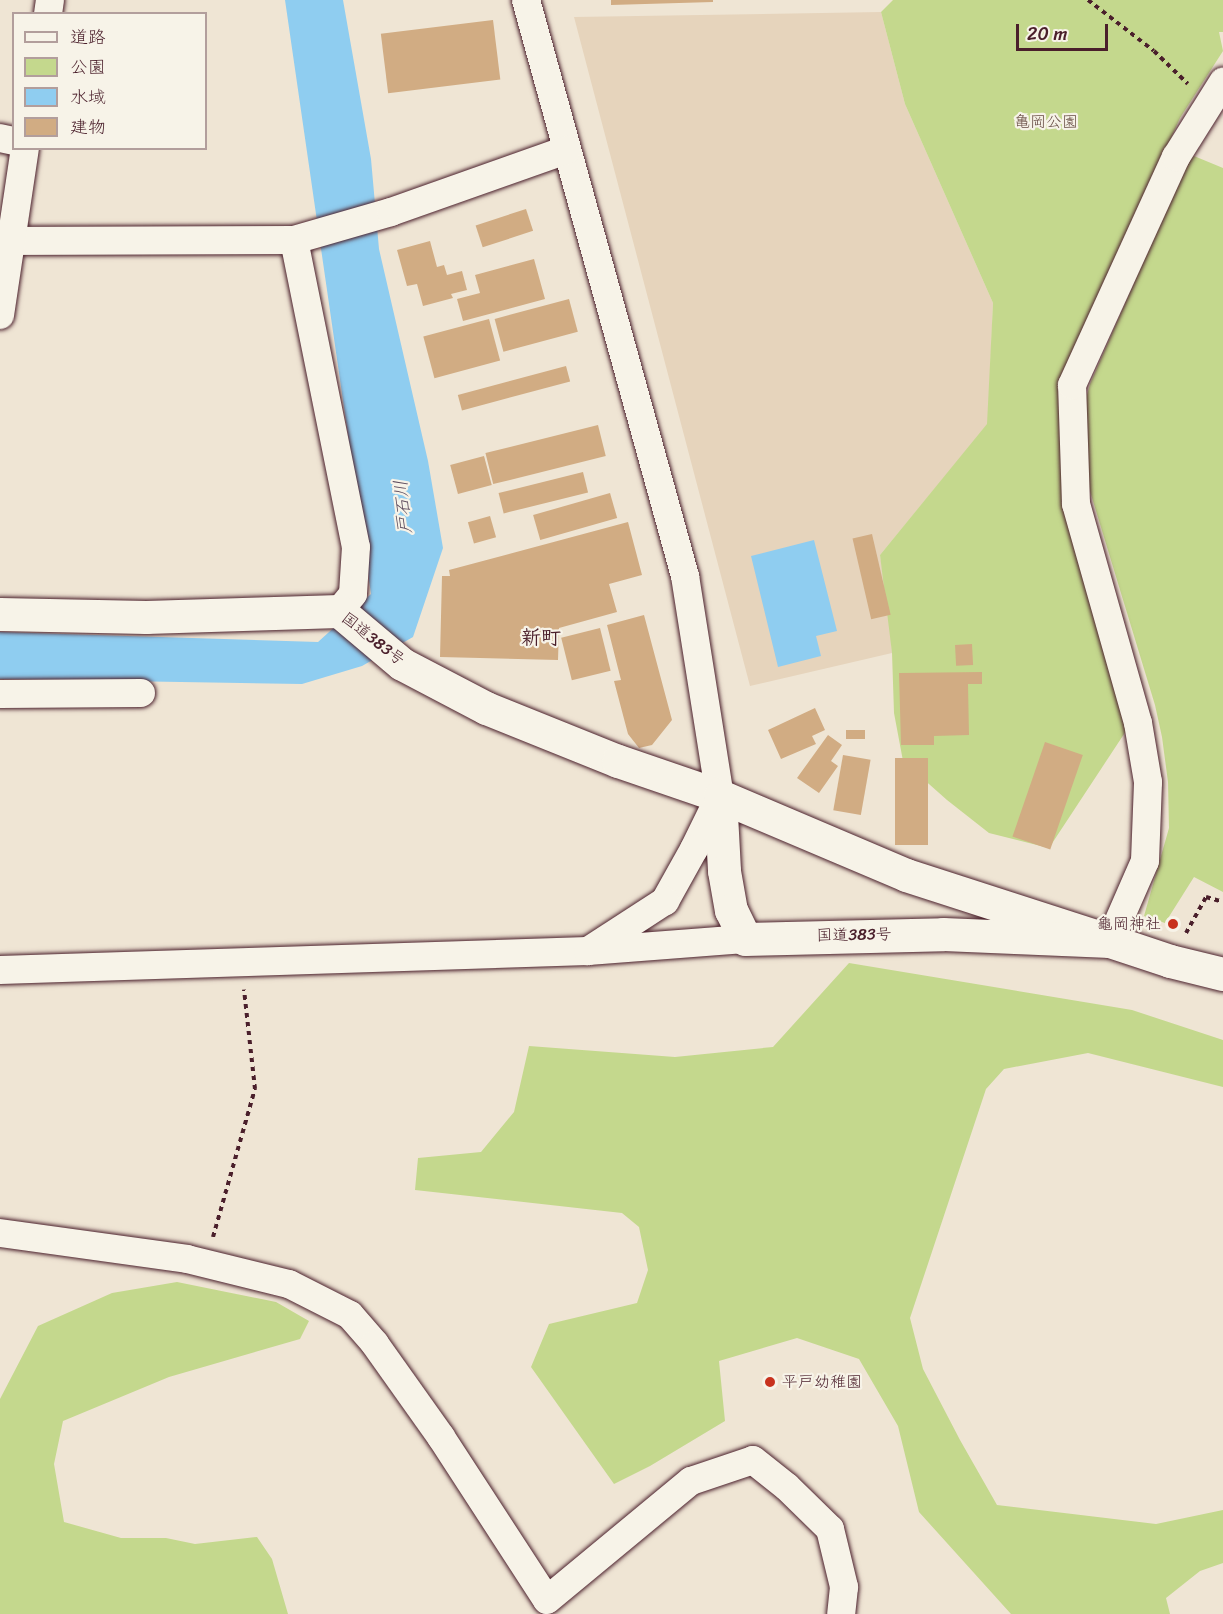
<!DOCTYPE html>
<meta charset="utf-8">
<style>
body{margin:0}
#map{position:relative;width:1223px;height:1614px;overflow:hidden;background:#efe5d4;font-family:Sriracha,"Klee One",sans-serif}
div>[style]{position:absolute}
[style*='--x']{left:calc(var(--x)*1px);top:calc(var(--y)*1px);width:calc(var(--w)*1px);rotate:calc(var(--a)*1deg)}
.built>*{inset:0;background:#e6d4bc}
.green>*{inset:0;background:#c4d88d}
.water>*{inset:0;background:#8fcdf0}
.building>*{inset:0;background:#d1ac83;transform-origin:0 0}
.path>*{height:4px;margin-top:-2px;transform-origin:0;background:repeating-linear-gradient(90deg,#4a1f2b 0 4.5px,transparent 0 9px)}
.roads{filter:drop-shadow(0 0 2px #4a1f2b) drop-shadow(0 0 2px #4a1f2b)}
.minor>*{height:28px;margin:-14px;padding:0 14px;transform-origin:14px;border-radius:14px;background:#f7f3e8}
.highway>*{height:33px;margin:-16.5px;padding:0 16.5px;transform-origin:16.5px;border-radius:16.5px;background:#f7f3e8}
.dots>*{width:16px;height:16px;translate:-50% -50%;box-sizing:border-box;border:3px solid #f7f3e8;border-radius:50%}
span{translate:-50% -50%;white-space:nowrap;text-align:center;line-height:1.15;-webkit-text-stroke:4.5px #f7f3e8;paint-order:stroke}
.park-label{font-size:16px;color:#684d44}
.street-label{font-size:16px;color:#4a1f2b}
.poi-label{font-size:16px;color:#4a1f2b}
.right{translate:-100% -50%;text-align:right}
.left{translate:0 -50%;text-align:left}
.water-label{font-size:18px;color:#5b4a5c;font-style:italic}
.quarter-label{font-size:20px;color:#4a1f2b;font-weight:700}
.legend{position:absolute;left:12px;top:12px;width:195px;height:138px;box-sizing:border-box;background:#f7f3e8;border:2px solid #b29e9c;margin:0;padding:8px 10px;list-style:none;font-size:18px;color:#4a1f2b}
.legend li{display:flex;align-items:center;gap:12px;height:30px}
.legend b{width:30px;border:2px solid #b29e9c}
.scale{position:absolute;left:1016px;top:24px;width:92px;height:27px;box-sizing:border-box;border:3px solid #4a1f2b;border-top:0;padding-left:8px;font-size:18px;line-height:21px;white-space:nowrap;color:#4a1f2b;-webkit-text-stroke:4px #f7f3e8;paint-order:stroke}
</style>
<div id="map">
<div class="built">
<i style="clip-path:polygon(881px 12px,905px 104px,993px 303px,988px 424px,880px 555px,890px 615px,892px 653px,750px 686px,574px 17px)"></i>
</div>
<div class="green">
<i style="clip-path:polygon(893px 0,1223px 0,1223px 32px,1219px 32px,1223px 51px,1180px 118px,1062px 381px,1128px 728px,1049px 848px,989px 833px,947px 800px,903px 761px,894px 713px,892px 653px,880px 555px,987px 424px,993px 303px,905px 104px,881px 12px)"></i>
<i style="clip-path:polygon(1194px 156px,1223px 168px,1223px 892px,1194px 877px,1165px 923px,1144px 916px,1169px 828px,1168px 782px,1162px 737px,1155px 705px,1086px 478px,1086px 399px,1090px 384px,1186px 164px)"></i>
<i style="clip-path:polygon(849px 963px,1132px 1010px,1223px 1040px,1223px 1087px,1088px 1053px,1004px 1069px,986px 1089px,910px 1318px,923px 1369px,960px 1440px,997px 1505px,1156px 1524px,1223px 1510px,1223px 1563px,1200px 1571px,1166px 1598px,1170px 1614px,1011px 1614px,919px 1512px,898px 1426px,859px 1359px,797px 1338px,719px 1361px,725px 1421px,650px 1466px,614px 1484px,531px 1367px,549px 1324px,637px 1303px,648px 1270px,639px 1227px,622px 1213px,415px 1190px,418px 1158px,481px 1152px,514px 1112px,529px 1046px,675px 1057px,773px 1047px)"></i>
<i style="clip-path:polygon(177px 1282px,276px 1302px,309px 1321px,300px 1339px,169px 1377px,63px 1421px,54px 1464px,64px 1522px,121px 1538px,166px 1538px,195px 1544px,257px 1537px,272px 1559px,288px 1614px,0 1614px,0 1399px,38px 1326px,112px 1293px)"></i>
</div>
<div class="water">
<i style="clip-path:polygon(285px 0,343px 0,371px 159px,379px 249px,428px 461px,443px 548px,413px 637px,362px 666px,302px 684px,0 679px,0 632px,318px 642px,371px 594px)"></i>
<i style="clip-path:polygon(814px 540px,837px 631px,816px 636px,821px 656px,778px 667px,751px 556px)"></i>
</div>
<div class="building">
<i style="clip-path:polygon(611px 0,713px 0,713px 2px,611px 5px)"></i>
<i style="left:493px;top:20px;width:60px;height:113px;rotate:83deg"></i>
<i style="left:526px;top:209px;width:23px;height:53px;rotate:72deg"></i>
<i style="clip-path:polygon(430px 241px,437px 267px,444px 265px,447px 275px,462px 271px,467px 290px,451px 294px,453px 298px,423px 306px,417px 284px,407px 286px,397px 250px)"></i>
<i style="clip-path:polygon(534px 259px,545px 299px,463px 321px,457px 299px,480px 293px,475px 275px)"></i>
<i style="left:569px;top:299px;width:34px;height:77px;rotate:75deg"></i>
<i style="left:489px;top:319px;width:43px;height:68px;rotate:75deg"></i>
<i style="left:566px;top:366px;width:16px;height:112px;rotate:75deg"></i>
<i style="left:598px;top:425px;width:32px;height:116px;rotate:76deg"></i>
<i style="left:484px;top:456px;width:30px;height:35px;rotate:75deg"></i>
<i style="left:583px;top:472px;width:21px;height:87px;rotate:76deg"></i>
<i style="left:610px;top:493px;width:26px;height:80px;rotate:74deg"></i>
<i style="left:490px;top:516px;width:22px;height:23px;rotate:74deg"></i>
<i style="clip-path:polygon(628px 522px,642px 575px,609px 584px,617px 612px,559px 628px,558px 660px,440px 657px,442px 576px,450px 576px,449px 570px)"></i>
<i style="left:872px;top:534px;width:83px;height:20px;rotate:77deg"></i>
<i style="clip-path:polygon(644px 615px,672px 720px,652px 745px,639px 748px,628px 734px,614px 681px,621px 680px,607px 625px)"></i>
<i style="left:600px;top:628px;width:44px;height:40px;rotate:76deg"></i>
<i style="left:972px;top:644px;width:21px;height:17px;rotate:87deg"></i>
<i style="clip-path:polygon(982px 672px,982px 684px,968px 684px,969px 735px,934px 736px,934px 745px,901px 745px,899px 673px)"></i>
<i style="clip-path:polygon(815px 708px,825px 730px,812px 736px,816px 744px,781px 759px,768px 730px)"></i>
<i style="left:865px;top:730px;width:9px;height:19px;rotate:90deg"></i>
<i style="clip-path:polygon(828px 735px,842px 745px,831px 761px,838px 766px,819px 793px,797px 778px)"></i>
<i style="left:1045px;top:742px;width:40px;height:100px;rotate:19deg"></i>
<i style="left:843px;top:755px;width:28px;height:56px;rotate:10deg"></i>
<i style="left:895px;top:758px;width:33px;height:87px"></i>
</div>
<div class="path">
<i style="--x:1088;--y:0;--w:83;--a:37.7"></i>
<i style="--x:1154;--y:51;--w:47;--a:44.1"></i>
<i style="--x:1186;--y:933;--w:41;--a:-60.9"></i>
<i style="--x:1206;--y:897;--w:18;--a:16"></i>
<i style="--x:213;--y:1237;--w:154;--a:-74.2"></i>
<i style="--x:255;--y:1089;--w:100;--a:-96.3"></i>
</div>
<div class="roads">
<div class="minor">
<i style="--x:526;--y:0;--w:598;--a:74.57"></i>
<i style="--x:685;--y:576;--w:223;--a:81"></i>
<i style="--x:720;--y:796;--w:59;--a:116.1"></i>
<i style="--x:694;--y:849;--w:60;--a:119.1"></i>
<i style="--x:665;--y:901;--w:92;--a:147"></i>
<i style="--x:48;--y:14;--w:14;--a:-82"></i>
<i style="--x:0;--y:138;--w:14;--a:12"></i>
<i style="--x:294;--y:240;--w:313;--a:78.6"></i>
<i style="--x:356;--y:547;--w:47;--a:93.7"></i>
<i style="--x:353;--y:594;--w:22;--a:129"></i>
<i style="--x:0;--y:241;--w:294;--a:-0.2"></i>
<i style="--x:294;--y:240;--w:101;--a:-16.1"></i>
<i style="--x:391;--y:212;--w:186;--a:-19.5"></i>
<i style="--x:0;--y:315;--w:169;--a:-81.5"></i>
<i style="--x:0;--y:694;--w:141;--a:-0.4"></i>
<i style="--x:1110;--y:941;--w:87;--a:-66.4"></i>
<i style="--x:1145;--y:861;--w:79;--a:-87.8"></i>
<i style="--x:1148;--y:782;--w:60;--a:-99.6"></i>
<i style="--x:1138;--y:723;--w:228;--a:-105.8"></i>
<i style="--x:1076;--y:504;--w:119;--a:-91.9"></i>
<i style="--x:1072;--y:385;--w:251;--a:-65.5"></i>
<i style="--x:1176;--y:157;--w:89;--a:-57.9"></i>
<i style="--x:0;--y:970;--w:588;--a:-1.85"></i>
<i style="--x:588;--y:951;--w:157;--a:-4.4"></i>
<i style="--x:0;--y:1233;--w:189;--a:7.9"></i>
<i style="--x:187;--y:1259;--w:105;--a:13.8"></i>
<i style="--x:289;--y:1284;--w:68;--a:26.9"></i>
<i style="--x:350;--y:1315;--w:38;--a:49"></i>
<i style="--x:375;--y:1344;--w:114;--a:54.6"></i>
<i style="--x:441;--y:1437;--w:194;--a:57"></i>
<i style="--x:547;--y:1600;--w:187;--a:-39.6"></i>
<i style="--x:691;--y:1481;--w:65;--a:-18.7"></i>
<i style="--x:753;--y:1460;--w:43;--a:38.5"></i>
<i style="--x:787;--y:1487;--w:60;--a:44.3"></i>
<i style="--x:830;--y:1529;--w:60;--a:76.4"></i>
<i style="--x:844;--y:1587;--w:27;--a:96"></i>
</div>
<div class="highway">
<i style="--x:0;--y:614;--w:146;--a:1.2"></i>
<i style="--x:146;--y:617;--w:193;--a:-1.8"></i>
<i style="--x:339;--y:611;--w:82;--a:40.1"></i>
<i style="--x:402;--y:664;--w:95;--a:27.6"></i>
<i style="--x:486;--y:708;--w:142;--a:21.9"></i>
<i style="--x:618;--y:761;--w:108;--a:18.9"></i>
<i style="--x:720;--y:796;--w:202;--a:23"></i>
<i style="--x:906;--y:875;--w:214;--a:17.9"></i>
<i style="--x:720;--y:796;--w:75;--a:86.9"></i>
<i style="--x:724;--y:871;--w:40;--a:80"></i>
<i style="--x:731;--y:910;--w:32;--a:64"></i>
<i style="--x:745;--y:939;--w:198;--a:-1.4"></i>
<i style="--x:943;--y:934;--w:167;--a:2.4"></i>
<i style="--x:1110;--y:941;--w:63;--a:18.4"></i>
<i style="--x:1170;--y:961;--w:55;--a:13.8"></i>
</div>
</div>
<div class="dots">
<i style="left:1173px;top:924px;background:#c8321e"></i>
<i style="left:770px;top:1382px;background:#c8321e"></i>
</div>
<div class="park-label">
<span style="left:1046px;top:122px">亀岡公園</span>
</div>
<div class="street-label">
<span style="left:373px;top:639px;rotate:38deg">国道383号</span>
<span style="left:854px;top:935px;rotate:-1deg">国道383号</span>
</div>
<div class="poi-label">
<span class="right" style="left:1161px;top:924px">龜岡神社</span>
<span class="left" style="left:782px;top:1382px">平戸幼稚園</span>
</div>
<div class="water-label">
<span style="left:403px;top:507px;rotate:-95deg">戸石川</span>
</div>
<div class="quarter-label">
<span style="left:541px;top:637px">新町</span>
</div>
<ul class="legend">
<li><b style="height:8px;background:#f7f3e8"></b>道路</li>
<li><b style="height:16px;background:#c4d88d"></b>公園</li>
<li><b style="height:16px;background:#8fcdf0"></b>水域</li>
<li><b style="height:16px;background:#d1ac83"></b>建物</li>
</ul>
<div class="scale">20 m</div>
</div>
